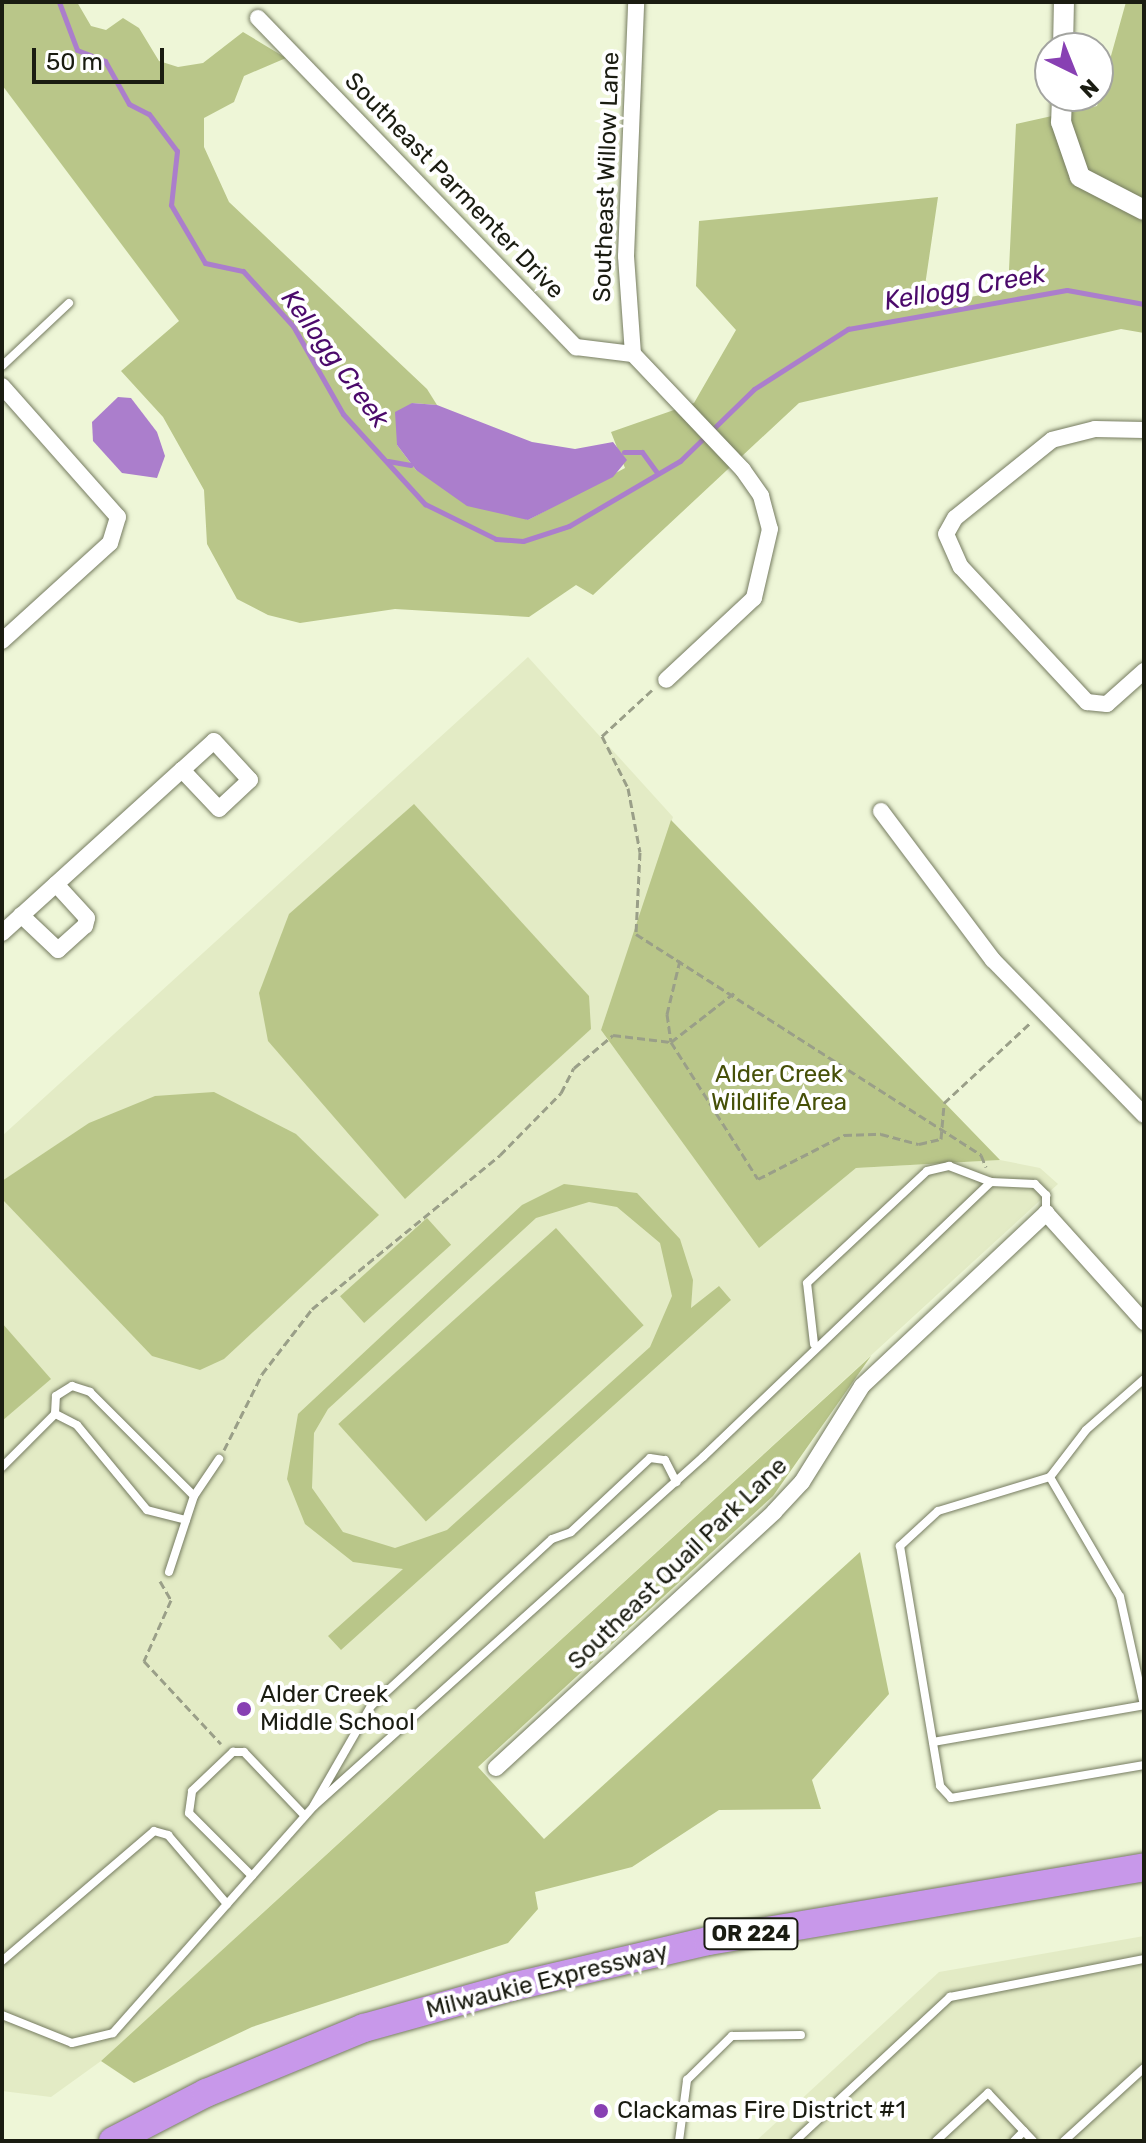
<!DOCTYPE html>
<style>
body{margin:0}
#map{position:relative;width:1146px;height:2143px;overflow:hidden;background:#eef6d7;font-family:Rubik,sans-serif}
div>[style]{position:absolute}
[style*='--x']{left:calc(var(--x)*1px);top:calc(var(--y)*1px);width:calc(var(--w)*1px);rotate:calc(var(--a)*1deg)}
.built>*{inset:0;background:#e3ebc5}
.green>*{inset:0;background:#b9c689;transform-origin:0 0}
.water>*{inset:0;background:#ab7ecc}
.stream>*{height:5px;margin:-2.5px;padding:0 2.5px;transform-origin:2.5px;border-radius:2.5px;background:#ab7ecc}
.path>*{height:3px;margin-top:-1.5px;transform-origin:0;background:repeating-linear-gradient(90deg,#9a9f88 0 8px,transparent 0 12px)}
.roads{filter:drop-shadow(0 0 2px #767c61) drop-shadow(0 0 2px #767c61)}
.service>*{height:8px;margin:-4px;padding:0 4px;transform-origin:4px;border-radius:4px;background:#fff}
.minor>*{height:16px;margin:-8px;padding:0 8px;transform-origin:8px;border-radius:8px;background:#fff}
.tertiary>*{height:20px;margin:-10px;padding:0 10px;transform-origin:10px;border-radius:10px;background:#fff}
.trunk>*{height:28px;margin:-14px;padding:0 14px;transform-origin:14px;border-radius:14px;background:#c898ea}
.dots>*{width:22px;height:22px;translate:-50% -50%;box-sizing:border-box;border:4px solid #fff;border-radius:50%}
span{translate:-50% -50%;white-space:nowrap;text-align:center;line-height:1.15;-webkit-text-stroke:8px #fff;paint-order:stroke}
.shield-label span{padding:2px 6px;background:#fff;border:2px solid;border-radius:6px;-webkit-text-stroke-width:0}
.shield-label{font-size:22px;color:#1a1c11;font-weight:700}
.street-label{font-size:24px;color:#1a1c11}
.park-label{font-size:24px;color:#465008}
.poi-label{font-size:24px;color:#1a1c11}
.left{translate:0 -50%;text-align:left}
.water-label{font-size:26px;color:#4b0a6b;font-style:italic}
.frame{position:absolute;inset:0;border:4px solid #1a1c11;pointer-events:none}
.north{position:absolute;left:1034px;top:32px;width:80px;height:80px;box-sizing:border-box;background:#fff;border:2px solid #a3a4a0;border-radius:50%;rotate:137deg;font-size:22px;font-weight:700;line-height:32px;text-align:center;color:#1a1c11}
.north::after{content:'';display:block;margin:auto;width:28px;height:36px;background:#8840b3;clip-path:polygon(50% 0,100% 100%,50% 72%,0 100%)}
.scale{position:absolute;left:32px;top:48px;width:132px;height:36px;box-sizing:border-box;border:4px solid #1a1c11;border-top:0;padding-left:10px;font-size:24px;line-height:28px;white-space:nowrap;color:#1a1c11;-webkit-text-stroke:6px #fff;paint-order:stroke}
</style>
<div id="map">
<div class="built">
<i style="clip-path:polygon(528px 657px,673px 817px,601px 1030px,759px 1247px,856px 1168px,1000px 1160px,1040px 1168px,1058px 1184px,101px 2061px,51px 2097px,2px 2091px,2px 1136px)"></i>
<i style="clip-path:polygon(1144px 1936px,1144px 2141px,756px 2141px,939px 1972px)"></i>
</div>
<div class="green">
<i style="clip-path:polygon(2px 2px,77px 2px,91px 26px,106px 30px,123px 18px,139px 28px,159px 61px,178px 67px,203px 63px,243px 32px,286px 58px,244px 76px,234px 102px,204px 118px,204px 147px,229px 202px,427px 389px,437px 405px,412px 403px,397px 445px,416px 470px,528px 520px,625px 468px,611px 432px,694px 403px,736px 330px,696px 286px,699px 221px,938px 197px,922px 306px,1008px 290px,1016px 124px,1097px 106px,1126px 2px,1144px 2px,1144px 333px,1121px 329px,799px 403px,593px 595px,576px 585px,529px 617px,395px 609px,300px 623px,268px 615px,237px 599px,207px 544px,204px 490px,163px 417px,121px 371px,179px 321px,2px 85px)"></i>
<i style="clip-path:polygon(414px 804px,589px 996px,591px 1029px,405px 1199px,268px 1041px,259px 993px,289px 914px)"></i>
<i style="clip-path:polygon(671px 820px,1000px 1160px,856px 1168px,759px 1248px,601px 1030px)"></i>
<i style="clip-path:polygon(214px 1092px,296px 1134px,379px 1215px,224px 1359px,200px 1370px,152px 1356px,2px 1199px,2px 1181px,89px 1123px,155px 1096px)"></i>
<i style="clip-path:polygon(evenodd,564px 1184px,637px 1193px,680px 1239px,693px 1280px,691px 1308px,719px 1286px,731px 1300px,341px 1650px,328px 1636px,403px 1569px,353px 1562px,305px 1524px,287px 1479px,298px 1414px,522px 1205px,564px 1184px,589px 1202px,617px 1207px,660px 1243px,672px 1296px,650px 1347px,447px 1530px,395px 1548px,343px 1532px,312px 1488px,314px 1433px,328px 1409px,536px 1218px,589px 1202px)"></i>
<i style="left:427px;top:1218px;width:36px;height:117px;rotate:48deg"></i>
<i style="left:556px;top:1228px;width:131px;height:293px;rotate:48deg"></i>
<i style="clip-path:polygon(2px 1323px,51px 1379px,2px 1421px)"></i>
<i style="clip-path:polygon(871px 1356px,773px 1496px,478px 1767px,544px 1839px,860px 1552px,889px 1694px,812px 1780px,821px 1809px,719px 1810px,632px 1867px,535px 1892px,538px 1909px,508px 1943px,252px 2027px,134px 2083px,101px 2061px)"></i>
</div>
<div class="water">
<i style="clip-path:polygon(118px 397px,131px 398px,157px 432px,165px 456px,157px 478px,122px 473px,93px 441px,92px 422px)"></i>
<i style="clip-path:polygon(412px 403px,437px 405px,532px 442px,575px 449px,613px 442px,627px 460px,613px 477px,528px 520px,467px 506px,416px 470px,397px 445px,395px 412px)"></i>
</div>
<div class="stream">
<i style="--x:59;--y:2;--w:51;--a:69.4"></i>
<i style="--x:77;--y:50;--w:30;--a:21"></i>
<i style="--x:105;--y:61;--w:49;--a:60.8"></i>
<i style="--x:129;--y:104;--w:22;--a:27"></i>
<i style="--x:149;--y:114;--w:46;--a:52.9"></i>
<i style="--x:177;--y:151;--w:54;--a:96.3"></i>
<i style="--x:171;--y:205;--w:67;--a:59.6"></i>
<i style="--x:205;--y:263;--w:39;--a:12"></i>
<i style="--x:243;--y:271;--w:74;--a:47.7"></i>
<i style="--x:293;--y:326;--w:101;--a:60.4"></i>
<i style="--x:343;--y:414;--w:122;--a:47.7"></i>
<i style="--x:425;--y:504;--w:79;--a:26.2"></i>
<i style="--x:496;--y:539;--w:27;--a:4"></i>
<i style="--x:523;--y:541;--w:48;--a:-18.1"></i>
<i style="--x:569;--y:526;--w:129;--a:-30.4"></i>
<i style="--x:680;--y:461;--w:103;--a:-44.2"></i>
<i style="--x:754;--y:389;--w:112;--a:-32.6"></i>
<i style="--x:848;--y:329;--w:222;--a:-10.1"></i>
<i style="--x:1067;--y:290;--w:78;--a:10.3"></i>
<i style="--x:624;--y:452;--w:18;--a:0"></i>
<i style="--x:642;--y:452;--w:26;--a:54"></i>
<i style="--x:388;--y:461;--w:23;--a:10"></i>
</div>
<div class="path">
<i style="--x:652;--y:690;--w:68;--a:137.4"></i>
<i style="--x:602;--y:736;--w:58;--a:63.4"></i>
<i style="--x:628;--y:788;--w:65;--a:79.4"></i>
<i style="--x:640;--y:852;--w:82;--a:92.8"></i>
<i style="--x:636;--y:934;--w:410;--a:32.6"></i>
<i style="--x:981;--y:1155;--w:13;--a:67"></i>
<i style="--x:680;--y:960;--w:56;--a:103.5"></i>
<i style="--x:667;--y:1014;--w:28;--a:82"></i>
<i style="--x:671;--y:1042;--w:162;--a:57.6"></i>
<i style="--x:758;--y:1179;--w:97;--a:-27.1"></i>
<i style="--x:844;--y:1135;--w:37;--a:-2"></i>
<i style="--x:881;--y:1134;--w:39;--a:15"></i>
<i style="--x:919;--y:1144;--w:23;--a:-13"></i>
<i style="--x:941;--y:1139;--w:36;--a:-85"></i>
<i style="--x:944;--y:1103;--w:117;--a:-42.9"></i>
<i style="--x:224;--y:1450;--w:85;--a:-63.4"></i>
<i style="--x:262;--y:1374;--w:82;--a:-52.4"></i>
<i style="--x:312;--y:1309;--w:243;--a:-39.3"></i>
<i style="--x:500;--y:1155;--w:87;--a:-45.5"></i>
<i style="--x:561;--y:1093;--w:28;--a:-63"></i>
<i style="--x:574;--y:1068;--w:51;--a:-40.2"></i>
<i style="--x:613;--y:1035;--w:58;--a:6.9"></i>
<i style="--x:671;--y:1042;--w:80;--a:-37.9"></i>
<i style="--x:160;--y:1581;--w:22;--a:60"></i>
<i style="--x:171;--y:1600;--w:67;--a:113.9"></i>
<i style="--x:144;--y:1661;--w:113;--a:47.1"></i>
</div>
<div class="roads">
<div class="service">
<i style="--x:2;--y:366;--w:92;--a:-43.2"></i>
<i style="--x:814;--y:1344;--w:61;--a:-96.5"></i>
<i style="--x:807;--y:1283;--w:164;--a:-43"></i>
<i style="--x:927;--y:1171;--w:23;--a:-13"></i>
<i style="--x:949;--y:1166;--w:45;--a:20.9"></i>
<i style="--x:2;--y:1467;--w:75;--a:-45"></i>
<i style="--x:1050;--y:1477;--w:59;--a:-52.5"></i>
<i style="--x:1086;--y:1430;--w:77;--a:-41.3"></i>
<i style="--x:186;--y:1520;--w:40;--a:-165.6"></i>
<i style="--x:147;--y:1510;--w:110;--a:-129.5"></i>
<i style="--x:77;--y:1425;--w:25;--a:-153"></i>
<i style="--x:55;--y:1414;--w:18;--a:-87"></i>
<i style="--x:56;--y:1396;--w:19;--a:-32"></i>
<i style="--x:72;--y:1386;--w:19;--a:18"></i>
<i style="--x:90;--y:1392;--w:147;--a:45"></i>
<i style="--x:169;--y:1572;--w:80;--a:-71.8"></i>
<i style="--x:194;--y:1496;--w:45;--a:-56"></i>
<i style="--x:1144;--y:1705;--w:111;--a:-102.5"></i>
<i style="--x:1120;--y:1597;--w:139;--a:-120.3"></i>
<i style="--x:1050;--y:1477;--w:117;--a:163.1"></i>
<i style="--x:938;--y:1511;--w:52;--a:137.4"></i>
<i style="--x:900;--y:1546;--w:243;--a:80.5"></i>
<i style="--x:940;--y:1786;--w:16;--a:47"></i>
<i style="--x:951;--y:1798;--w:196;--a:-9.7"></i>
<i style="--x:933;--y:1742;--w:214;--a:-9.9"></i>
<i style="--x:314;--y:1805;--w:114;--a:-60.1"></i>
<i style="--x:371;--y:1706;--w:246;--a:-42.7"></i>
<i style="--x:552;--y:1539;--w:20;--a:-20"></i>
<i style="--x:571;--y:1532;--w:108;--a:-43.1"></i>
<i style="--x:650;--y:1458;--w:15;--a:8"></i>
<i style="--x:665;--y:1460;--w:25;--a:63"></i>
<i style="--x:252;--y:1876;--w:89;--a:-135"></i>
<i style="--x:189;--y:1813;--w:22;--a:-82"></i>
<i style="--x:192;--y:1791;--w:57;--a:-43.6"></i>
<i style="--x:233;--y:1752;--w:11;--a:0"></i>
<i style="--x:244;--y:1752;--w:88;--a:46.4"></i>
<i style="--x:2;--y:1961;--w:200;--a:-40.5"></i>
<i style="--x:154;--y:1831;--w:15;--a:16"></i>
<i style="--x:168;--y:1835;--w:91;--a:49.5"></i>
<i style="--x:2;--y:2015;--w:75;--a:21.8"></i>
<i style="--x:72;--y:2043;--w:42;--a:-13.7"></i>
<i style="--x:113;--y:2033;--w:303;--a:-48.5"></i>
<i style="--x:314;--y:1806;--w:523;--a:-41.9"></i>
<i style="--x:703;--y:1457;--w:398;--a:-43.7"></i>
<i style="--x:991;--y:1182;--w:44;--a:2.6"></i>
<i style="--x:1035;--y:1184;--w:16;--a:45"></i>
<i style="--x:1046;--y:1195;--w:18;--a:90"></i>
<i style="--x:679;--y:2141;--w:62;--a:-82.5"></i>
<i style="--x:687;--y:2080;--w:63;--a:-44.4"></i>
<i style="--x:732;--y:2036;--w:69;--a:-0.8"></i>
<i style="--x:795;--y:2141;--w:212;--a:-42.9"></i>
<i style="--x:950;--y:1997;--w:198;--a:-11.1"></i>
<i style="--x:936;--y:2141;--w:71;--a:-42.7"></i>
<i style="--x:988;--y:2093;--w:66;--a:46.8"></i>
<i style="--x:1014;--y:2141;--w:14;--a:-45"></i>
<i style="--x:1064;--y:2141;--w:108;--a:-42.4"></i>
</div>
<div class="minor">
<i style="--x:258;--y:18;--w:458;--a:46"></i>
<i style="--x:576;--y:347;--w:57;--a:7"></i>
<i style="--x:633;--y:354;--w:160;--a:46.5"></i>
<i style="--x:743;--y:470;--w:32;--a:55"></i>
<i style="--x:761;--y:496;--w:34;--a:75"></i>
<i style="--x:770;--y:529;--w:71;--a:103.1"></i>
<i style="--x:754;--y:598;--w:120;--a:137"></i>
<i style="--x:633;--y:354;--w:98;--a:-94.1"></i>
<i style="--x:626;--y:256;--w:254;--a:-87.7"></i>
<i style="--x:2;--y:386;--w:175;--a:48.5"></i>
<i style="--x:118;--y:517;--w:27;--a:107"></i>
<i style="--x:110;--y:543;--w:146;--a:137.8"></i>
<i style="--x:1144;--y:430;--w:49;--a:-178.8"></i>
<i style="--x:1095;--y:429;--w:44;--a:165.7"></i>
<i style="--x:1052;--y:440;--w:124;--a:141.2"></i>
<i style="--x:955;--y:518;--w:18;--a:119"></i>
<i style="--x:946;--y:534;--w:36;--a:66"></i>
<i style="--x:961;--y:567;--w:185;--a:47"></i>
<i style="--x:1087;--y:702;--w:20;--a:6"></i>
<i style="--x:1107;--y:704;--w:50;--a:-41.7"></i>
<i style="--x:881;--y:811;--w:186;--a:53.1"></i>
<i style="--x:993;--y:960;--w:216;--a:45.7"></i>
<i style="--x:21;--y:915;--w:51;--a:43.4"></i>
<i style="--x:58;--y:950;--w:36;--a:-42"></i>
<i style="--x:85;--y:926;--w:8;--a:-76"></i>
<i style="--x:87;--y:918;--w:46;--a:-132.4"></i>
<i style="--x:2;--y:933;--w:243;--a:-42.2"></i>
<i style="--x:182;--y:770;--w:43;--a:-42.2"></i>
<i style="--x:214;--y:741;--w:53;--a:47.3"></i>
<i style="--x:250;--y:780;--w:42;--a:136.9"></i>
<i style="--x:219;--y:809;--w:54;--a:-133.5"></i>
<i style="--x:496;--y:1768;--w:378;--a:-42.6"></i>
<i style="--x:774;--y:1512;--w:41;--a:-47"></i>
<i style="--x:802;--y:1482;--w:113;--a:-58"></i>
<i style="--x:862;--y:1386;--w:253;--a:-43.2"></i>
<i style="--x:1046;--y:1213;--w:147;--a:48"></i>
</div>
<div class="tertiary">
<i style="--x:1063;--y:48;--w:46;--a:-88.8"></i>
<i style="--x:1062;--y:96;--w:26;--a:92"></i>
<i style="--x:1061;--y:122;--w:58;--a:70.9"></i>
<i style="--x:1080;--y:177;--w:72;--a:27.3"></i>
</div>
<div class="trunk">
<i style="--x:113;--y:2141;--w:105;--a:-27.3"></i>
<i style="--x:206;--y:2093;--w:171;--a:-22.4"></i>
<i style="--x:364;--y:2028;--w:154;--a:-15.5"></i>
<i style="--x:512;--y:1987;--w:201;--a:-13.2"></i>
<i style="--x:708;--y:1941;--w:442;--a:-9.6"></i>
</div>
</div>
<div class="dots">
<i style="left:244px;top:1709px;background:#8840b3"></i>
<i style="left:601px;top:2111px;background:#8840b3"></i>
</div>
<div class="shield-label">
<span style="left:751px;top:1934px">OR 224</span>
</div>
<div class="street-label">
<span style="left:607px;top:177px;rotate:-88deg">Southeast Willow Lane</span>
<span style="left:454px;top:186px;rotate:46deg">Southeast Parmenter Drive</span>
<span style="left:678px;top:1564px;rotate:-44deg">Southeast Quail Park Lane</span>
<span style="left:547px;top:1981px;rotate:-14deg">Milwaukie Expressway</span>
</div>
<div class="park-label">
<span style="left:779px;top:1089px">Alder Creek<br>Wildlife Area</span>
</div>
<div class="poi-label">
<span class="left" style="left:260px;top:1709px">Alder Creek<br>Middle School</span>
<span class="left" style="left:617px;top:2111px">Clackamas Fire District #1</span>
</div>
<div class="water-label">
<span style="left:965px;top:288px;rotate:-10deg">Kellogg Creek</span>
<span style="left:335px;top:359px;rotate:54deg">Kellogg Creek</span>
</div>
<div class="frame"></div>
<div class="north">N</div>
<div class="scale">50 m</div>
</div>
